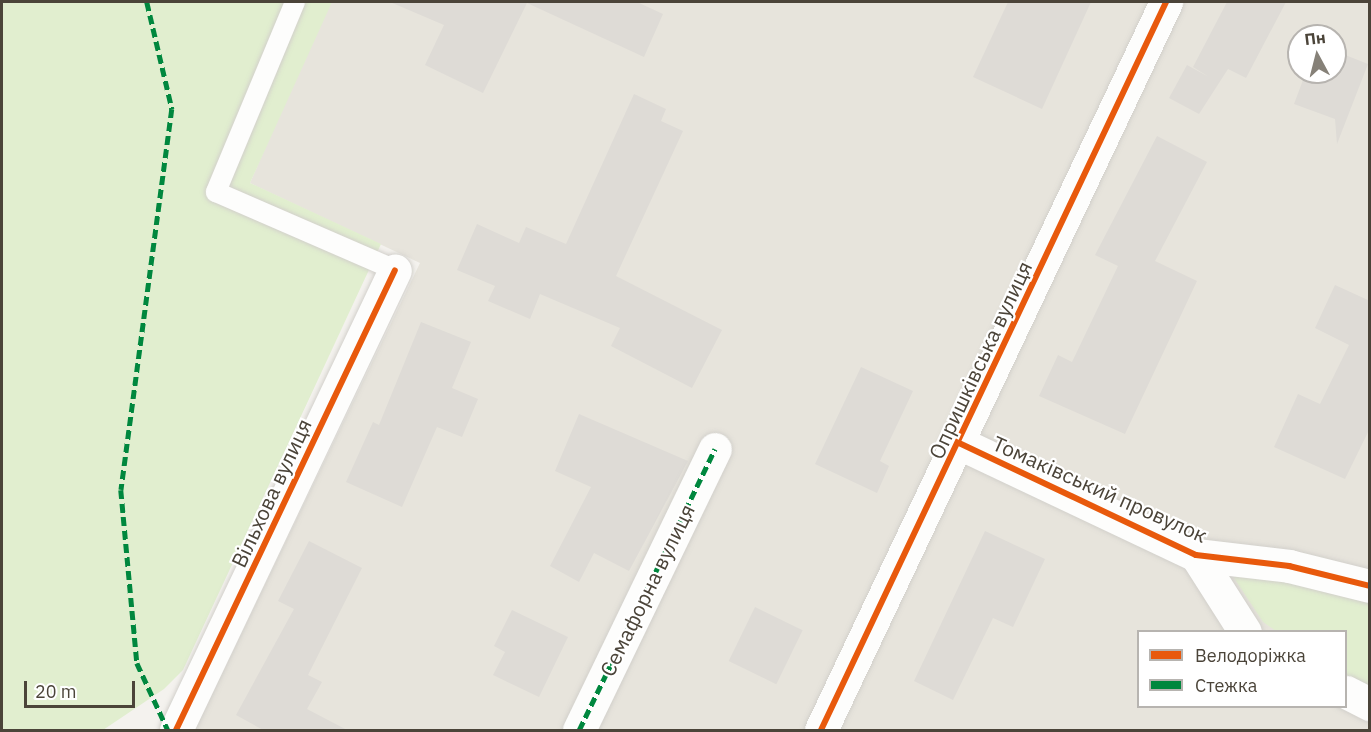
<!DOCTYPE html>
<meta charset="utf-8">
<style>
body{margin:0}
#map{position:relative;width:1371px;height:732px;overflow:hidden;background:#f4f2ee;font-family:"IBM Plex Sans",sans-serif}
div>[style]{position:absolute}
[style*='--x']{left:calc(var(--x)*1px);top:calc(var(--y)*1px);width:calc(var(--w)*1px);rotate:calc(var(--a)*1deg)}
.residential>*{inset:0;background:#e7e4dc}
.green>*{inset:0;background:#e1eecf}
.building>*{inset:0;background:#dedbd6;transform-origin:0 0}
.roads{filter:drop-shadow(0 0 2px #d2d0cb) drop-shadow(0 0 2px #d2d0cb)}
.lane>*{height:20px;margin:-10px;padding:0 10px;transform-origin:10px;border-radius:10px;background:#fdfdfc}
.street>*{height:33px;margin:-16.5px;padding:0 16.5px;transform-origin:16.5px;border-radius:16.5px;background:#fdfdfc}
.quiet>*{height:4.5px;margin-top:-2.25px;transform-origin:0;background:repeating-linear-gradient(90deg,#00873e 0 9px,transparent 0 13.5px)}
.cycleway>*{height:6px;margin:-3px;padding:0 3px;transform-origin:3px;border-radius:3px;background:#e8590c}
span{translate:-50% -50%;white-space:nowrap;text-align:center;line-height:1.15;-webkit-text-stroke:4.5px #fff;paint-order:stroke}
.street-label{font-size:21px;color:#4b4439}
.frame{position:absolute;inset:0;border:3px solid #4b4439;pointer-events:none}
.legend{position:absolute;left:1137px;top:630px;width:210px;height:78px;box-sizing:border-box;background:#fff;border:2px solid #b7b4b0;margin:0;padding:8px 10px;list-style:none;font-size:18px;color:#4b4439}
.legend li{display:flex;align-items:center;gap:12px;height:30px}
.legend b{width:30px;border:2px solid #b7b4b0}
.north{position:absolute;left:1287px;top:24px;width:60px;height:60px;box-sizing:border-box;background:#fff;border:2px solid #b7b4b0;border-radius:50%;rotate:353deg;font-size:16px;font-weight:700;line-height:24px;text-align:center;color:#4b4439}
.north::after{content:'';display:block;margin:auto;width:21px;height:27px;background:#868178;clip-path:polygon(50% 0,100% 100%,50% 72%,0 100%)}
.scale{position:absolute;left:24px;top:681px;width:111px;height:27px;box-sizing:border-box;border:3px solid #4b4439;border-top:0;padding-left:8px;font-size:18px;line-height:21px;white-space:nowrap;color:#4b4439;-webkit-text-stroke:4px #fff;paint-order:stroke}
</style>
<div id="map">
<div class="residential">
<i style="clip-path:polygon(evenodd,329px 2px,1369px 2px,1369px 730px,195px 730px,420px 263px,250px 183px,329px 2px,1299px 36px,1335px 36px,1335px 72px,1299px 72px,1299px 36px,329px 2px,1138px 632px,1346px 632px,1346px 706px,1138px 706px,1138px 632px)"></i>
</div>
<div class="green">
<i style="clip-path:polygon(2px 2px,332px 2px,250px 183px,381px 244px,183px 670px,164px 689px,103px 730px,2px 730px)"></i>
<i style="clip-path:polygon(1232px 575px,1288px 576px,1369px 597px,1369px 686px,1346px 675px,1346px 632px,1276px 631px,1263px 622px)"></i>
</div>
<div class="building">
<i style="clip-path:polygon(390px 2px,637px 2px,663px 14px,644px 57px,527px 3px,483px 93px,425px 65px,444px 25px)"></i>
<i style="clip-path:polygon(1008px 2px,1091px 2px,1042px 109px,973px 77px)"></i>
<i style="clip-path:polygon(1227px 2px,1286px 2px,1246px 78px,1228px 69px,1199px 114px,1169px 98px,1187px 65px,1209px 77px,1193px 67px)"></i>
<i style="clip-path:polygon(1335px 51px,1368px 64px,1337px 144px,1335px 119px,1294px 104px,1306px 72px,1335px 72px)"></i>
<i style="clip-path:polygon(634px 94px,666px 109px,661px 121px,683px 131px,616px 276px,722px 330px,692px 388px,611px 346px,620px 328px,540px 294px,530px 319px,488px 301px,495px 286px,457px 270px,477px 224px,519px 243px,526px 227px,566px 244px)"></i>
<i style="clip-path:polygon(1157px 136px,1207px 162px,1155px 261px,1197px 281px,1125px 434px,1039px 396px,1058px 355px,1072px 362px,1118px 266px,1095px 255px)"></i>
<i style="clip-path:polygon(1335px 285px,1370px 301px,1370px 428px,1345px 479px,1274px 447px,1298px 394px,1320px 404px,1349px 345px,1315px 328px)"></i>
<i style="clip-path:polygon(421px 322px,471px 342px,452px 388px,478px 399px,462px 437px,437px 427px,402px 507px,346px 482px,373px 422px,379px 425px)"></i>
<i style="clip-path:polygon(861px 367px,913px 391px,880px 461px,889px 466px,877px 493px,815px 464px)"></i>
<i style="clip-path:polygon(579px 414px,688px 461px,629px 571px,594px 553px,579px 582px,550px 566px,591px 487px,555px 471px)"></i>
<i style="clip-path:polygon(985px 531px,1045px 559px,1013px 627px,993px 618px,953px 700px,914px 681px)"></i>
<i style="clip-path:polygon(309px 541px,362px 568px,308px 675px,322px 682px,307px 709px,347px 730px,263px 730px,236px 715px,294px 609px,278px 601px)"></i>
<i style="left:755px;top:607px;width:53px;height:60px;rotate:26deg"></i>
<i style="clip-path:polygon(512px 610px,568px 637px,539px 697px,493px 675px,505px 652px,494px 646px)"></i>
</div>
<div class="roads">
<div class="lane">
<i style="--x:295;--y:2;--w:206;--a:112.6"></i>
<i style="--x:216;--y:192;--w:195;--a:23.5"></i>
</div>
<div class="street">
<i style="--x:959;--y:443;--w:262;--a:25.3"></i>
<i style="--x:1196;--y:555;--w:94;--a:6.7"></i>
<i style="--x:1289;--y:566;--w:83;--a:13.9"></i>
<i style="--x:1196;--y:555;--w:91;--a:57.5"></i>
<i style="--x:1346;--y:692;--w:27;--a:27"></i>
<i style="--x:176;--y:730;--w:509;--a:-64.54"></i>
<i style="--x:579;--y:730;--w:312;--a:-64.2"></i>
<i style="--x:821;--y:730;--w:806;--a:-64.64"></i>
</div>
</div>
<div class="quiet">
<i style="--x:147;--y:2;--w:110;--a:76.8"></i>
<i style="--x:172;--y:109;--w:384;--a:97.6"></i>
<i style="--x:121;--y:490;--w:174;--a:84.7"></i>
<i style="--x:137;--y:663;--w:74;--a:65.2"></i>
<i style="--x:579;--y:730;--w:312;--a:-64.2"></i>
</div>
<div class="cycleway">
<i style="--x:959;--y:443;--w:262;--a:25.3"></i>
<i style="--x:1196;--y:555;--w:94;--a:6.7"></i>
<i style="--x:1289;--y:566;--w:83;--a:13.9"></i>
<i style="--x:176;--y:730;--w:509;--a:-64.54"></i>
<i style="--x:821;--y:730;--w:806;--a:-64.64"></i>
</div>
<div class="street-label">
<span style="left:980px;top:360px;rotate:-65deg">Опришківська вулиця</span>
<span style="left:1100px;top:489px;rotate:24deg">Томаківський провулок</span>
<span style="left:271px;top:493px;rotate:-65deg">Вільхова вулиця</span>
<span style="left:647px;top:590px;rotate:-64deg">Семафорна вулиця</span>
</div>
<div class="frame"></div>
<ul class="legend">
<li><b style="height:8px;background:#e8590c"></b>Велодоріжка</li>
<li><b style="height:8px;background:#00873e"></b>Стежка</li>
</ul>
<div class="north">Пн</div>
<div class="scale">20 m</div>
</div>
